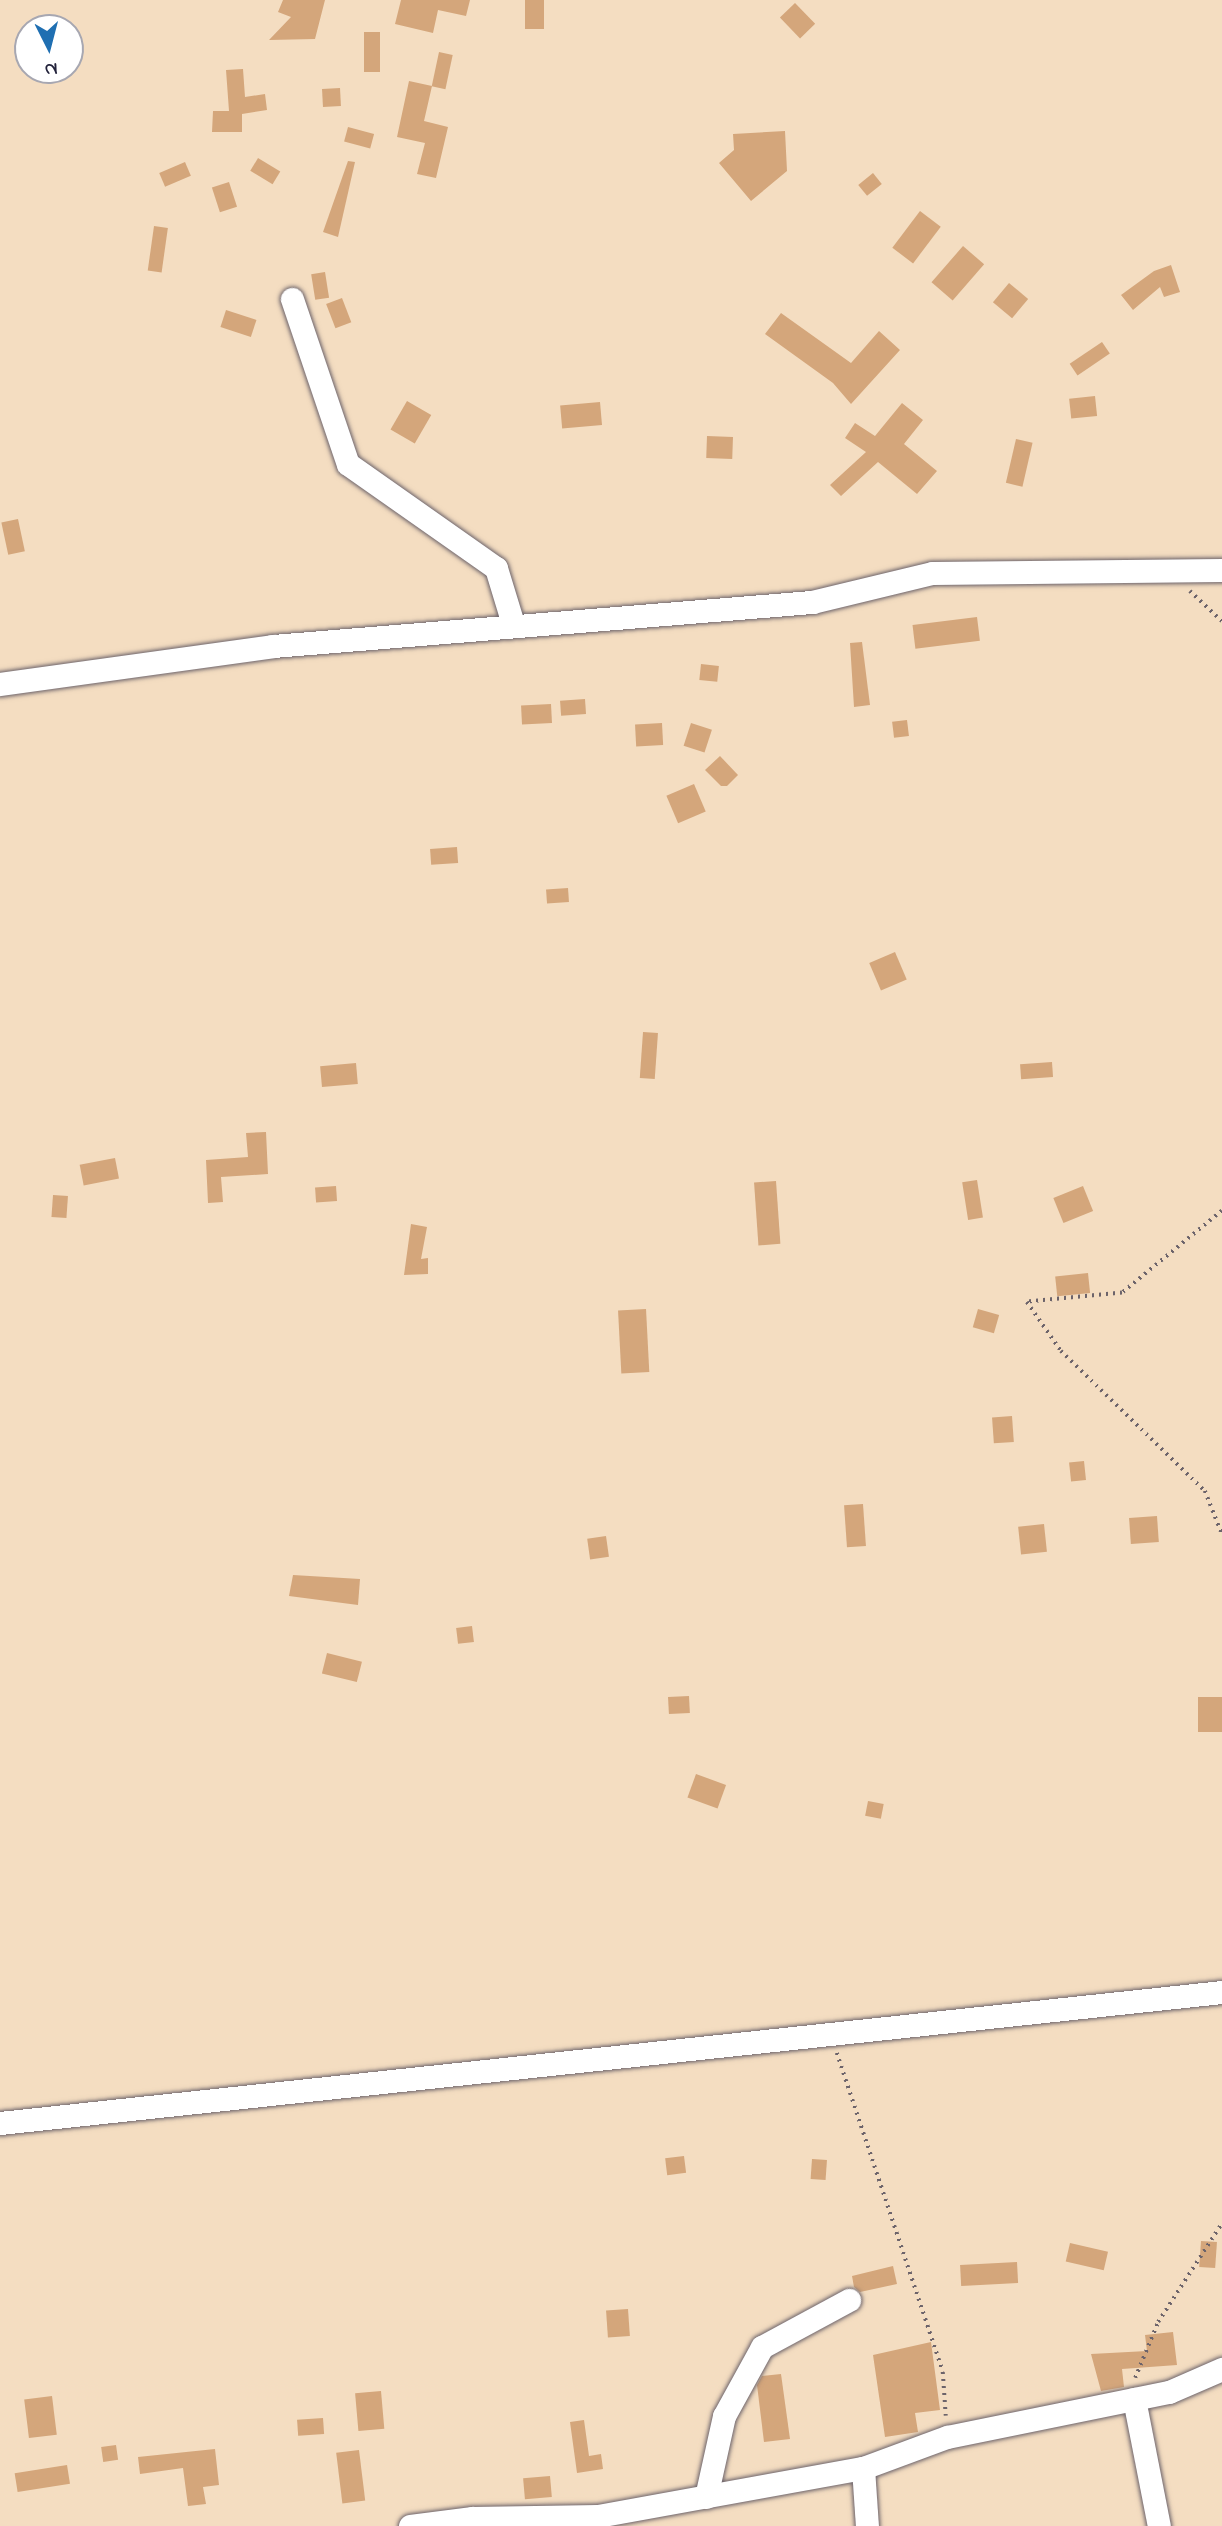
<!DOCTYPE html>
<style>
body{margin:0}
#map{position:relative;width:1222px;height:2526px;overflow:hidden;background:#f4ddc1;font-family:"Indie Flower",sans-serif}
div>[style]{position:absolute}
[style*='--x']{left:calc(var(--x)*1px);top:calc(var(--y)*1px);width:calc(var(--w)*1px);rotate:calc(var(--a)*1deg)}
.building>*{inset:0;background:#d4a67b;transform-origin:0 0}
.path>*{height:3.5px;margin-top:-1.75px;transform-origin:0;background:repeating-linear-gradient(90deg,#6c636a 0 2px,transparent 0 7px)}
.roads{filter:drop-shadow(0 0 2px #6c636a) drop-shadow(0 0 2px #6c636a)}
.minor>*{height:23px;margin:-11.5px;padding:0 11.5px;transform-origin:11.5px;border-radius:11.5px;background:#fff}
span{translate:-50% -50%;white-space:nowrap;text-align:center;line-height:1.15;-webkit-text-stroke:5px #fff;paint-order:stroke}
.north{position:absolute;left:14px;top:14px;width:70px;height:70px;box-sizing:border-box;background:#fff;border:2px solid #a7a7b1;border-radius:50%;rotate:174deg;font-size:19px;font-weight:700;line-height:28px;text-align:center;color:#22223b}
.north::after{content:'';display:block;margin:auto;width:24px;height:32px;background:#1f6fb2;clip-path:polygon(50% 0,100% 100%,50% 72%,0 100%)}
</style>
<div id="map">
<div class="building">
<i style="clip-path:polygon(283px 0,325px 0,315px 39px,269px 40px,291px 17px,278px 12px)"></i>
<i style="clip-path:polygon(401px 0,470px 0,466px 16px,438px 10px,433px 33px,395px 24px)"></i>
<i style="left:525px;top:0;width:19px;height:29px"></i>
<i style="left:795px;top:3px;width:29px;height:21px;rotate:46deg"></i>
<i style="left:380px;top:32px;width:40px;height:16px;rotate:90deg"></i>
<i style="left:439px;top:52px;width:14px;height:35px;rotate:12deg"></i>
<i style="clip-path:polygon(243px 69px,245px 97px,265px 94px,267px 110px,242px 114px,242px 132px,212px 132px,213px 111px,229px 111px,226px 70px)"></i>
<i style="clip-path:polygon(409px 81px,432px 86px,424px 121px,448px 127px,436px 178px,417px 174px,425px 143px,397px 137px)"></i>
<i style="left:340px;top:88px;width:18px;height:18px;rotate:87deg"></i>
<i style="left:348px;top:127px;width:27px;height:15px;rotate:15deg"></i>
<i style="clip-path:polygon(785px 131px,787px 171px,751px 201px,719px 163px,734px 150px,733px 134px)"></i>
<i style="left:258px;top:158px;width:26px;height:15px;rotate:31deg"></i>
<i style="clip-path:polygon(348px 161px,355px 162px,338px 237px,323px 232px)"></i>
<i style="left:185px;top:162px;width:15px;height:28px;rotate:67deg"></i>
<i style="left:873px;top:173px;width:14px;height:19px;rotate:51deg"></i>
<i style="left:229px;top:182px;width:26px;height:18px;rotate:72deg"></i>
<i style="left:920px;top:211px;width:26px;height:46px;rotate:37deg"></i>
<i style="left:154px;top:226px;width:14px;height:45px;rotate:8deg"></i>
<i style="left:963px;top:246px;width:28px;height:48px;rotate:41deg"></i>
<i style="clip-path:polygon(1171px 265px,1180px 292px,1164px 297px,1160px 287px,1133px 310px,1121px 295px,1154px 271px)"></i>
<i style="left:325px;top:272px;width:26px;height:14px;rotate:81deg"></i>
<i style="left:1009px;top:283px;width:25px;height:25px;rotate:40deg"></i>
<i style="left:342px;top:298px;width:26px;height:17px;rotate:69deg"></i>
<i style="left:226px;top:310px;width:32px;height:18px;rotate:18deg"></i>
<i style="clip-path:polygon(781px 313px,851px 363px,879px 331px,900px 350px,851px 404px,833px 383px,765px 334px)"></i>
<i style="left:1102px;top:342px;width:14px;height:39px;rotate:56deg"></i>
<i style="left:1095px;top:396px;width:20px;height:26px;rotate:84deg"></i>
<i style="left:407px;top:401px;width:28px;height:33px;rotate:30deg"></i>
<i style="left:600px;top:402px;width:23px;height:40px;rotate:85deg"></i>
<i style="clip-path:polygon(902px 403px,923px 420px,904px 444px,937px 471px,917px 494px,878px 462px,841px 496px,830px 485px,866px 452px,845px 438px,855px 423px,875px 436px)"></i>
<i style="left:707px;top:436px;width:26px;height:22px;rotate:2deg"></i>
<i style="left:1016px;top:439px;width:17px;height:45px;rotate:13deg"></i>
<i style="left:18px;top:519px;width:33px;height:17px;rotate:78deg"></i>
<i style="left:977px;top:617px;width:24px;height:65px;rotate:83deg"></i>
<i style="clip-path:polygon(862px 642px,870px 705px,854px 707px,850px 643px)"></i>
<i style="left:701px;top:664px;width:18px;height:16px;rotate:6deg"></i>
<i style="left:585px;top:699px;width:15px;height:25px;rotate:86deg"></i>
<i style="left:551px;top:704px;width:19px;height:30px;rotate:87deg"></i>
<i style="left:907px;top:720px;width:16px;height:15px;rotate:83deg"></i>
<i style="left:662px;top:723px;width:22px;height:27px;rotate:87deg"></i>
<i style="left:691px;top:723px;width:22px;height:24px;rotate:18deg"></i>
<i style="clip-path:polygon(720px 756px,738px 775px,727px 786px,721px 786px,705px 770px)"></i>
<i style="left:694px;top:784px;width:30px;height:30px;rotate:67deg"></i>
<i style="left:457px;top:847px;width:16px;height:27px;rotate:86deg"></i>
<i style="left:568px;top:888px;width:14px;height:22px;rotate:86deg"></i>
<i style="left:895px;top:952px;width:30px;height:28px;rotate:67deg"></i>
<i style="left:643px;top:1032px;width:15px;height:46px;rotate:4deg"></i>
<i style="left:1052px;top:1062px;width:15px;height:32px;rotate:86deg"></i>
<i style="left:356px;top:1063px;width:21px;height:36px;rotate:85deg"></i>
<i style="clip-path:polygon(266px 1132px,268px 1174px,221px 1177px,223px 1202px,208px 1203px,206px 1160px,248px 1157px,246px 1133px)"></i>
<i style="left:115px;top:1158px;width:21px;height:36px;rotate:79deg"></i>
<i style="left:977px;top:1180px;width:38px;height:15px;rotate:81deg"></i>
<i style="left:776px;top:1181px;width:63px;height:22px;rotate:86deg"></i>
<i style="left:336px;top:1186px;width:15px;height:21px;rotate:86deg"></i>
<i style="left:1083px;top:1186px;width:27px;height:32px;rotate:68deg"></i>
<i style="left:53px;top:1195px;width:15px;height:22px;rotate:4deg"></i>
<i style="clip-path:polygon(411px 1224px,427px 1227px,421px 1259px,428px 1258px,428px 1274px,404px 1275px)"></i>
<i style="left:1088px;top:1273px;width:20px;height:33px;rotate:84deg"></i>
<i style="left:646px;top:1309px;width:63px;height:28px;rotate:87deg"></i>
<i style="left:978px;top:1309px;width:22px;height:19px;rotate:16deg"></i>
<i style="left:1012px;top:1416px;width:26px;height:20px;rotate:86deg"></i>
<i style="left:1084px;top:1461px;width:19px;height:15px;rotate:84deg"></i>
<i style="left:863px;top:1504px;width:42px;height:19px;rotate:86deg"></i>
<i style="left:1157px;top:1516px;width:26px;height:28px;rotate:86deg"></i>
<i style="left:1044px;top:1524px;width:28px;height:26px;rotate:84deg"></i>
<i style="left:606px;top:1536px;width:21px;height:19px;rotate:82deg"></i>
<i style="clip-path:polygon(293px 1575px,360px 1579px,358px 1605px,289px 1596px)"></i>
<i style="left:472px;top:1626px;width:16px;height:16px;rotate:83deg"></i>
<i style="left:327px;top:1653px;width:36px;height:21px;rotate:14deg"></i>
<i style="left:689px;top:1696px;width:17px;height:21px;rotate:87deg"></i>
<i style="left:1222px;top:1697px;width:35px;height:24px;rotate:90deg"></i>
<i style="left:696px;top:1774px;width:32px;height:25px;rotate:20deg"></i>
<i style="left:868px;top:1801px;width:16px;height:15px;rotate:11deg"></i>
<i style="left:684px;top:2156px;width:17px;height:19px;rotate:83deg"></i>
<i style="left:812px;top:2159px;width:15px;height:20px;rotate:4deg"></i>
<i style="left:1201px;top:2241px;width:16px;height:26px;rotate:4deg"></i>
<i style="left:1070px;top:2243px;width:39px;height:19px;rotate:13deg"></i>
<i style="left:1017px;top:2262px;width:21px;height:57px;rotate:87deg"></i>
<i style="clip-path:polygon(893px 2266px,897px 2284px,860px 2292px,854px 2287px,852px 2276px)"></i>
<i style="left:628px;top:2309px;width:27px;height:22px;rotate:86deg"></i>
<i style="clip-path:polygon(1173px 2332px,1177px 2365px,1122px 2369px,1124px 2387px,1101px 2391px,1091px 2354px,1147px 2351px,1145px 2335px)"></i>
<i style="clip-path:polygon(931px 2342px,940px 2410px,915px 2413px,918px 2432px,885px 2437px,873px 2355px)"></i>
<i style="clip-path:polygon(781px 2374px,790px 2439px,764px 2442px,757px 2385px,762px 2376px)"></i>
<i style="left:381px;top:2391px;width:38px;height:26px;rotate:85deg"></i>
<i style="left:52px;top:2396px;width:39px;height:28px;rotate:83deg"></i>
<i style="left:323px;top:2418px;width:16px;height:26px;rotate:86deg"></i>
<i style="clip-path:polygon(584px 2420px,589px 2456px,601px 2454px,603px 2469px,577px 2473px,570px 2422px)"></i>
<i style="left:116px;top:2445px;width:15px;height:15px;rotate:82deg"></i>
<i style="clip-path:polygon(215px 2449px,219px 2485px,203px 2487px,206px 2504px,188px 2506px,183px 2468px,140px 2474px,138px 2457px)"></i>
<i style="left:359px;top:2450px;width:51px;height:23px;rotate:83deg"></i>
<i style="left:67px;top:2465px;width:19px;height:53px;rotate:81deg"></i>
<i style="left:550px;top:2476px;width:21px;height:27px;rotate:85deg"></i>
</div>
<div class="path">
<i style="--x:1190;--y:591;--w:44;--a:43.2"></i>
<i style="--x:1222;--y:1211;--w:129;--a:140.6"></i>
<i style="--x:1122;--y:1293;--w:95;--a:174.6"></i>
<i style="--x:1027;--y:1302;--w:60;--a:55.2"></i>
<i style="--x:1061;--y:1351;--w:201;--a:44.2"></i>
<i style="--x:1205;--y:1491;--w:46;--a:68.4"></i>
<i style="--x:837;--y:2053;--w:336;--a:71.6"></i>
<i style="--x:943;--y:2372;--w:44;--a:86.1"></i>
<i style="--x:1135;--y:2378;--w:61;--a:-67.7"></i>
<i style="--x:1158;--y:2322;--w:118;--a:-57.1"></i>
</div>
<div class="roads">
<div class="minor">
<i style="--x:292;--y:299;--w:174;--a:71.3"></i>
<i style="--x:348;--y:464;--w:181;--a:35.1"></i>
<i style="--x:496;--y:568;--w:59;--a:73.1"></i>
<i style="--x:0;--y:684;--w:276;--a:-7.9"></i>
<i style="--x:273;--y:646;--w:541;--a:-4.67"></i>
<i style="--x:812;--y:602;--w:123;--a:-13.6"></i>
<i style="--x:932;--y:573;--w:290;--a:-0.6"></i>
<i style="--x:0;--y:2123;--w:1229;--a:-6.12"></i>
<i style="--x:1134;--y:2399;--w:129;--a:78.9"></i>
<i style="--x:863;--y:2468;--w:58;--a:86.1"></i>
<i style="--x:706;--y:2497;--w:83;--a:-77.5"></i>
<i style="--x:724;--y:2416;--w:79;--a:-61.2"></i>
<i style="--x:762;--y:2347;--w:99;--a:-28.4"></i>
<i style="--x:410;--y:2526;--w:63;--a:-7.4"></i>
<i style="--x:472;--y:2518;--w:126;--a:-0.9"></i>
<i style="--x:598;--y:2516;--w:269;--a:-10.3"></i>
<i style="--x:863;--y:2468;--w:90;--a:-20.3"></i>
<i style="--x:947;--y:2437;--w:227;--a:-11.5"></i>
<i style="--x:1169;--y:2392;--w:58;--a:-23.5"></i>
</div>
</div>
<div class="north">N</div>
</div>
